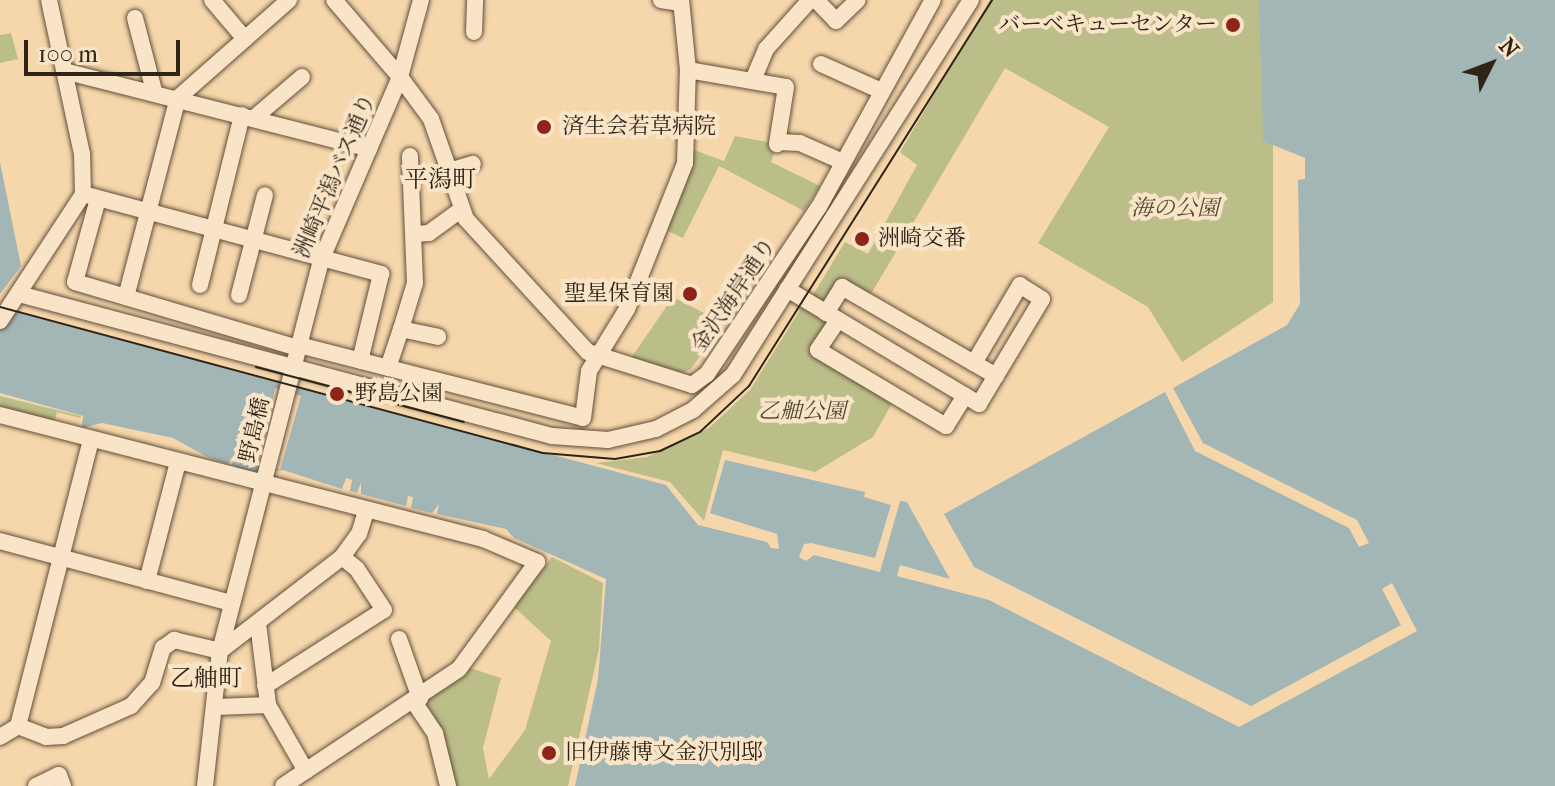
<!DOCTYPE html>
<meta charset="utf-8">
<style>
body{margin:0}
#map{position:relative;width:1555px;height:786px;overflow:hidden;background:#f6d6ab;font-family:"IM FELL French Canon","Noto Serif JP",serif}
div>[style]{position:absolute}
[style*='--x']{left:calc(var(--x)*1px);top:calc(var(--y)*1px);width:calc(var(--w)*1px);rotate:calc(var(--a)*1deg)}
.green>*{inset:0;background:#bcbe89}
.water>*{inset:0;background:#a3b6b6}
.pier>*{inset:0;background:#f6d6ab}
.roads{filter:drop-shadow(0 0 2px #60503c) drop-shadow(0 0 2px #60503c)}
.minor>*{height:16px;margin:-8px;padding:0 8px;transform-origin:8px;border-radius:8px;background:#f9e4c8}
.tram>*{height:2px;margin:-1px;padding:0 1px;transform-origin:1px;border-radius:1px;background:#2e2417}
.dots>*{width:22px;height:22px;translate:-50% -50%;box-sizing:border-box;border:4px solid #f9e4c8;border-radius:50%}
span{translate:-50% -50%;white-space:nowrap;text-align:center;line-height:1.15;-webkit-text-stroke:8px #f9e4c8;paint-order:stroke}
.poi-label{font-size:22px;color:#2e2417}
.right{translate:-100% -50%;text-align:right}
.left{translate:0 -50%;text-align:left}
.street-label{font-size:22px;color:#2e2417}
.park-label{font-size:22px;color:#524a34;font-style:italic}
.neighbourhood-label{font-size:24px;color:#2e2417}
.north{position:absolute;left:1451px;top:24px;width:80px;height:80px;-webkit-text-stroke:6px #f9e4c8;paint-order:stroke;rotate:48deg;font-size:22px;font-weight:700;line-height:32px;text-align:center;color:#2e2417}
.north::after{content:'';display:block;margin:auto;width:28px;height:36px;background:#2e2417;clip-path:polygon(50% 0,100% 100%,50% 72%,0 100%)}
.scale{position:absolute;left:24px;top:40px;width:156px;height:36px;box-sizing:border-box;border:4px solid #2e2417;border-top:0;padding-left:10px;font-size:24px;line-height:28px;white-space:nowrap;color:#2e2417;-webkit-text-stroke:6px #f9e4c8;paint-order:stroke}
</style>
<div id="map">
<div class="green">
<i style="clip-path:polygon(990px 0,1273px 0,1273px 302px,1182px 362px,1148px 307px,1038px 243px,1109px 127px,1005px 68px,868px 299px,841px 284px,828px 304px,813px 295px,845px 242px,868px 254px,917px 165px,900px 152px)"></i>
<i style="clip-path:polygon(11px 33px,18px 59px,0 63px,0 35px)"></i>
<i style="clip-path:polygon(735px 136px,777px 144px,771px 162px,820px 186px,804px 211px,719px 166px,683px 238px,665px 230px,694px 150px,724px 161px)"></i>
<i style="clip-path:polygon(673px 297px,723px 323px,691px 369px,677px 375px,629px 361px)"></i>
<i style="clip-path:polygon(803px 305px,830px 322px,813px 353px,894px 400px,873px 437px,815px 472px,723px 450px,704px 521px,670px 482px,596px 463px,647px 457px,709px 428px,750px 390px)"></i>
<i style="clip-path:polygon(0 396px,81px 416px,80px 418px,57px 412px,54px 424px,38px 419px,39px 413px,37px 418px,0 411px)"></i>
<i style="clip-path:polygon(552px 557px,603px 583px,599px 649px,568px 786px,454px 786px,441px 730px,425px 702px,467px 667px,501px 678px,483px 748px,489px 779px,525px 730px,551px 641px,514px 607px)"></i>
</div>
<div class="water">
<i style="clip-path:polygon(1259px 0,1555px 0,1555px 786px,575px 786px,598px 679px,606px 579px,514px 538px,506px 529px,437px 514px,439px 504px,432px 513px,411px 508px,413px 497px,408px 496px,406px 506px,361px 494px,361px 482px,357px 493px,350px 491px,352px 480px,346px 478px,342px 489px,283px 470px,248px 472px,232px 465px,233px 458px,228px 464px,209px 458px,173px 438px,102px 423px,82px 428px,83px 416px,0 393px,0 308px,666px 485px,698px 525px,767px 542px,771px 548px,779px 549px,777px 534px,710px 513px,725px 460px,865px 492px,864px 497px,891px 505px,875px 558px,811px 543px,804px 544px,799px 557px,806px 561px,814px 555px,880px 572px,900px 501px,907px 502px,950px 579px,900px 565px,897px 576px,989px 600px,1239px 727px,1417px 631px,1392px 583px,1382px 589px,1401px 625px,1251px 706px,974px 567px,944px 514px,1165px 392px,1195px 451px,1349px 528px,1359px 547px,1369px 543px,1357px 520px,1203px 443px,1173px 388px,1287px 325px,1300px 304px,1298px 180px,1305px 179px,1305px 158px,1263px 141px)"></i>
<i style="clip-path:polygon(0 162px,21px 266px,0 294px)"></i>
</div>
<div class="pier">
<i style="clip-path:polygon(275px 388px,301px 396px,280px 470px,258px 465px)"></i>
</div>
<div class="roads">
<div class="minor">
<i style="--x:212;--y:0;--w:51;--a:49.8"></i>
<i style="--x:421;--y:0;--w:80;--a:105.3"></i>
<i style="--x:400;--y:77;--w:52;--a:53.6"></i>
<i style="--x:431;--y:119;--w:106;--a:70.7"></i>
<i style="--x:466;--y:219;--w:180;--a:47.5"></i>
<i style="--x:588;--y:352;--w:109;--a:17.6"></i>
<i style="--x:692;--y:385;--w:19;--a:-36"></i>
<i style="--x:707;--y:374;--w:201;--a:-56.2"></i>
<i style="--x:819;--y:207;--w:236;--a:-61.2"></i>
<i style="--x:661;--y:0;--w:20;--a:9"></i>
<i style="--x:816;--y:0;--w:29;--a:46"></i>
<i style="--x:836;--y:21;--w:30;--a:-44"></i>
<i style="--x:135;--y:18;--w:75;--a:75.4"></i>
<i style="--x:474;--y:32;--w:32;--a:-88"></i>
<i style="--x:821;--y:64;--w:64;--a:24.1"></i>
<i style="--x:688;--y:70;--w:99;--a:9.8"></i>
<i style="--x:786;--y:87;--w:58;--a:99"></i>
<i style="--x:64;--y:71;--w:315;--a:14.3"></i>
<i style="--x:753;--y:80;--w:34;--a:-67"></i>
<i style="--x:766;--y:49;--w:66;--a:-48.1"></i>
<i style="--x:254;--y:118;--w:63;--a:-40.5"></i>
<i style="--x:779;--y:142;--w:21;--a:3"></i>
<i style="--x:800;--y:143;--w:47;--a:23.8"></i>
<i style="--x:446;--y:172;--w:28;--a:-17"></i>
<i style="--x:83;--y:194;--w:309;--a:15"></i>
<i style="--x:381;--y:274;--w:89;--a:103.6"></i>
<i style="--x:98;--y:199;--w:86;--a:105.5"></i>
<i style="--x:75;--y:282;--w:233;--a:16.5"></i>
<i style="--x:414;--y:234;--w:15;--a:-4"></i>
<i style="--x:429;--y:233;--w:39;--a:-36"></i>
<i style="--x:200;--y:285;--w:175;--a:-76.1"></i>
<i style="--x:787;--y:289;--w:224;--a:30.9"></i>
<i style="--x:979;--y:404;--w:122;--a:-59"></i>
<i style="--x:1042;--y:299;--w:26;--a:-148"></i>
<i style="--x:1020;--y:285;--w:91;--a:120.5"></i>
<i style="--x:19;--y:294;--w:552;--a:14.92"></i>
<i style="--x:552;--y:436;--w:56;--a:4.1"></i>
<i style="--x:608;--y:440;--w:49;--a:-12.9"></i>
<i style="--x:656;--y:429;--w:42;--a:-27.2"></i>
<i style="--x:693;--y:410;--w:53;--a:-41.2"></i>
<i style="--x:733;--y:375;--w:444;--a:-57.6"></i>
<i style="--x:239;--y:295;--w:103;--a:-75.4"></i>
<i style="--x:126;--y:297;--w:206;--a:-75.4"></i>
<i style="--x:178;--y:98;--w:148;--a:-41.4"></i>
<i style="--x:826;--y:313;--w:31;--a:-58"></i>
<i style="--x:842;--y:287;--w:178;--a:30"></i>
<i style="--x:838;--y:320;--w:36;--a:124"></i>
<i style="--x:818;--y:350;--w:149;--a:30.7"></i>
<i style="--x:946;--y:426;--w:36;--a:-58"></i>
<i style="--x:0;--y:321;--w:152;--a:-56.8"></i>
<i style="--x:83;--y:194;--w:40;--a:-91.4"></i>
<i style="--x:82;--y:154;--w:157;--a:-102.1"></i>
<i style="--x:401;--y:329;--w:48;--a:-73.1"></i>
<i style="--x:415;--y:283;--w:127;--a:-92.3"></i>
<i style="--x:299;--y:345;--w:293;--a:14.4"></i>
<i style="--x:583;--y:418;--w:47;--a:-82.7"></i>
<i style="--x:589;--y:371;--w:73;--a:-58.5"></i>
<i style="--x:627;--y:309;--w:157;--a:-68.3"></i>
<i style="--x:685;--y:163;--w:93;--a:-88.2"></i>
<i style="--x:688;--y:70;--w:70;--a:-95.7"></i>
<i style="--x:388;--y:368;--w:41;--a:-71.6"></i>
<i style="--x:401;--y:329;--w:38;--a:12"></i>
<i style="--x:0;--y:415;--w:499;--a:14.4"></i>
<i style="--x:483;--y:539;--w:59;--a:23.1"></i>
<i style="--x:537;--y:562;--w:132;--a:126.1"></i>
<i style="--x:459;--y:669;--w:211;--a:146.4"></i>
<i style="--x:0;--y:541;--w:240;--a:15"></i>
<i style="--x:147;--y:581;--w:123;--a:-75.4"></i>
<i style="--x:258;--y:623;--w:83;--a:83"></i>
<i style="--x:268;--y:705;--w:76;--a:60.1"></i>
<i style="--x:399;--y:639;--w:63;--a:70.4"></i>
<i style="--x:265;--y:686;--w:141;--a:-32.6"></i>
<i style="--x:384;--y:610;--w:49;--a:-123.4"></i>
<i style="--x:357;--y:569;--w:19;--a:-141"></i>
<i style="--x:414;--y:702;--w:37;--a:56"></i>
<i style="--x:435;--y:733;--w:55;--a:76.2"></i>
<i style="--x:215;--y:707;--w:53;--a:-2.2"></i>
<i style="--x:18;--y:726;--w:296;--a:-75.7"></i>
<i style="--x:0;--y:737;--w:21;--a:-31"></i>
<i style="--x:18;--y:726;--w:30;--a:21"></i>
<i style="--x:46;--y:737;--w:17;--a:-3"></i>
<i style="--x:63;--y:736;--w:74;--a:-23.8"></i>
<i style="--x:131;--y:706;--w:31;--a:-48"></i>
<i style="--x:152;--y:683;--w:37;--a:-73"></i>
<i style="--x:163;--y:648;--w:14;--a:-36"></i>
<i style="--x:174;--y:640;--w:47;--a:13.4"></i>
<i style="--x:220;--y:651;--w:154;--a:-37.6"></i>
<i style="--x:342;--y:557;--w:29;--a:-54"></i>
<i style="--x:359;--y:534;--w:24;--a:-73"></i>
<i style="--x:36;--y:786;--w:25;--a:-26"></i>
<i style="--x:59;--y:775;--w:12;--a:70"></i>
<i style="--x:205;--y:786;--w:136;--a:-83.7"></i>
<i style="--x:220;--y:651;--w:406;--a:-75.5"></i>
<i style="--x:322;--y:258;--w:197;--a:-66.7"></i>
<i style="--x:400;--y:77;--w:101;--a:-130.6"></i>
</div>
</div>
<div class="tram">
<i style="--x:0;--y:307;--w:562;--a:15.05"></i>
<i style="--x:543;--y:453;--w:72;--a:4.8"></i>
<i style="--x:615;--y:459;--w:46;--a:-10.1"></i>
<i style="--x:660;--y:451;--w:44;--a:-25.4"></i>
<i style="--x:700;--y:432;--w:67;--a:-43.2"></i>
<i style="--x:749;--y:386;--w:456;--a:-57.8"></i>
<i style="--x:256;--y:367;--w:215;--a:14.8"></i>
</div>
<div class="dots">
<i style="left:1233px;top:25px;background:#8f2418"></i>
<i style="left:544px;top:127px;background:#8f2418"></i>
<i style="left:862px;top:239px;background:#8f2418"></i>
<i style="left:690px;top:294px;background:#8f2418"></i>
<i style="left:337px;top:394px;background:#8f2418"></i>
<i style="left:549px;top:753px;background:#8f2418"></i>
</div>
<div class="poi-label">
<span class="right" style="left:1217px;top:25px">バーベキューセンター</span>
<span class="left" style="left:562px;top:127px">済生会若草病院</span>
<span class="left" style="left:878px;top:239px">洲崎交番</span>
<span class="right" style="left:674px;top:294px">聖星保育園</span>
<span class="left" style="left:355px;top:394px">野島公園</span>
<span class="left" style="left:565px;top:753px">旧伊藤博文金沢別邸</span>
</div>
<div class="street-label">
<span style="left:335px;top:176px;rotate:-67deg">洲崎平潟バス通り</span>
<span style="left:734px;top:295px;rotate:-56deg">金沢海岸通り</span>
<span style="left:255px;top:430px;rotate:-77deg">野島橋</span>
</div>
<div class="park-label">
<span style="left:1175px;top:209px">海の公園</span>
<span style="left:802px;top:412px">乙舳公園</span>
</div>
<div class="neighbourhood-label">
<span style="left:440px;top:180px">平潟町</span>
<span style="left:206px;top:679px">乙舳町</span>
</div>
<div class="north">N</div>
<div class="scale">100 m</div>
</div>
